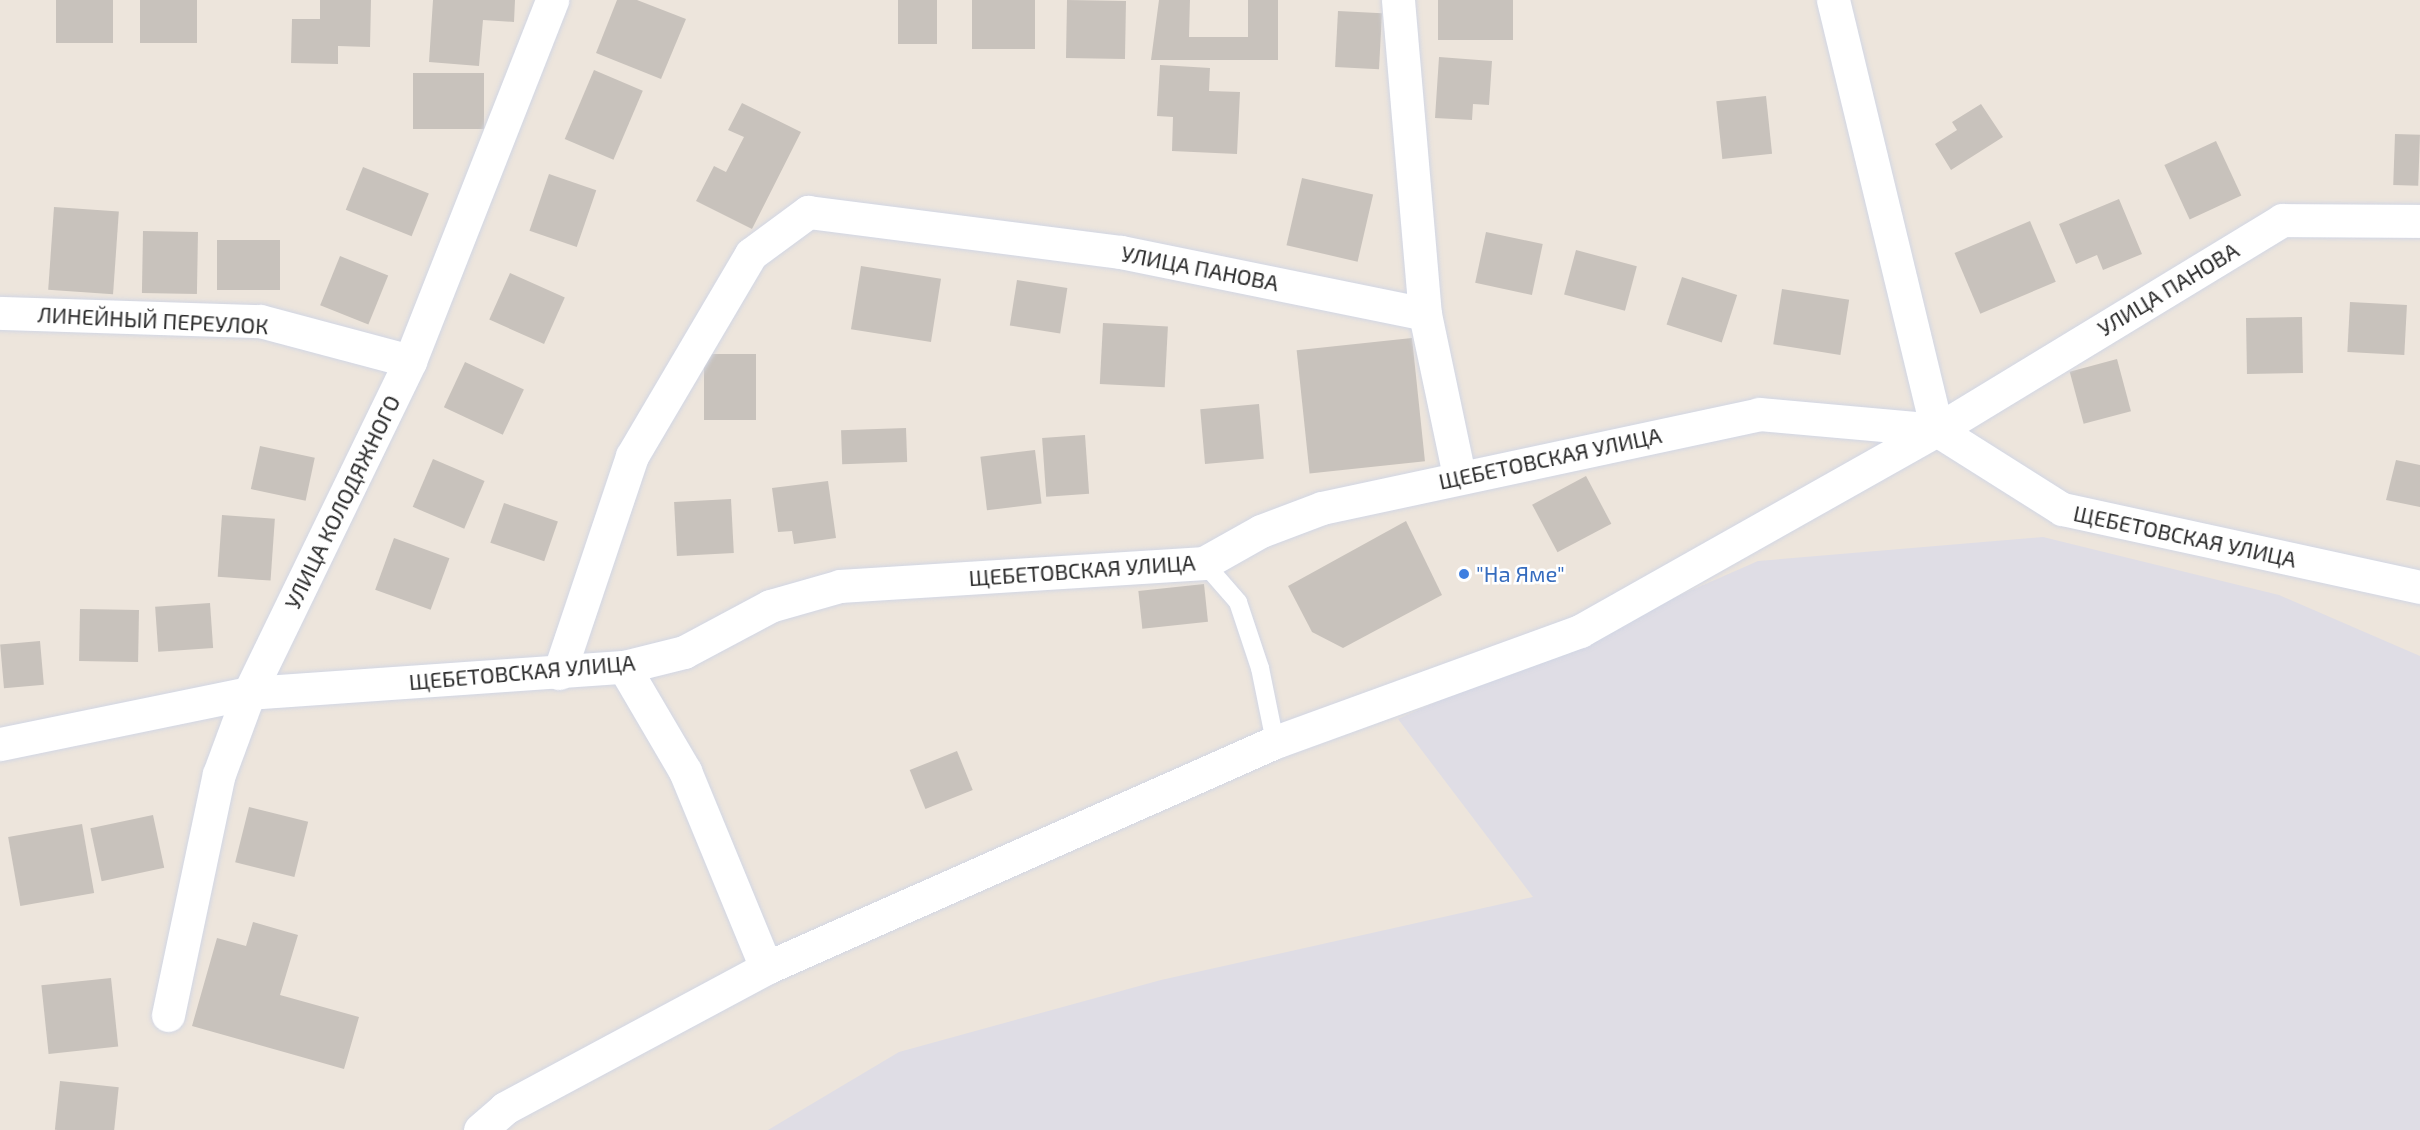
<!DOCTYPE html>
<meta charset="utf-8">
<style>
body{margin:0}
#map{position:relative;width:2420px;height:1130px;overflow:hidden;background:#ede5dc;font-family:"Exo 2",sans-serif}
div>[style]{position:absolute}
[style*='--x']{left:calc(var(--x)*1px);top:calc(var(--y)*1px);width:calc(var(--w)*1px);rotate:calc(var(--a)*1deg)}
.industrial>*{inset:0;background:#dfdde5}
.building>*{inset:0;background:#c8c2bc;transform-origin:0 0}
.roads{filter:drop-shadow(0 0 2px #d1d6e4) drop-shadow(0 0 2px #d1d6e4)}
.lane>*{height:18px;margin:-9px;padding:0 9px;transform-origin:9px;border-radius:9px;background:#fff}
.street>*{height:33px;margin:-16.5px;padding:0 16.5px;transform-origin:16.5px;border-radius:16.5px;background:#fff}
.secondary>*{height:33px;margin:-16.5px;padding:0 16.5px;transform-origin:16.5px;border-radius:16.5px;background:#fff}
.dots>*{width:16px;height:16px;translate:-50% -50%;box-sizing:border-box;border:3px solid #fff;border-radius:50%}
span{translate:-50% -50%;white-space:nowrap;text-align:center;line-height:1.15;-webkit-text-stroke:5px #fff;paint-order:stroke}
.street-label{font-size:22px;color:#2b2b2b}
.shop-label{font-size:22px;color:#366cbe}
.left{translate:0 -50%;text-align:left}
</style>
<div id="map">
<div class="industrial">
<i style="clip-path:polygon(2043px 537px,2279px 595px,2420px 656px,2420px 1130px,768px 1130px,899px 1052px,1161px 980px,1533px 897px,1398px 719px,1758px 561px)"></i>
</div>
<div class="building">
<i style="left:56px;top:0;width:57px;height:43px"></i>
<i style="left:140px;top:0;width:57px;height:43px"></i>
<i style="clip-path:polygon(320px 0,371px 0,370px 47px,338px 46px,338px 64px,291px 63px,292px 19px,320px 19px)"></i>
<i style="clip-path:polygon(433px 0,515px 0,514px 22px,483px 20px,479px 66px,429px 62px)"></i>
<i style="clip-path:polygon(617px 0,637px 0,686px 19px,661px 79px,596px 53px)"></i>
<i style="left:898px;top:0;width:39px;height:44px"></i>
<i style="left:972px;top:0;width:63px;height:49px"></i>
<i style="left:1067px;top:0;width:59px;height:58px;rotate:1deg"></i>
<i style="clip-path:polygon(1159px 0,1190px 0,1189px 37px,1248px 37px,1248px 0,1278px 0,1278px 60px,1151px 60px)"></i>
<i style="left:1438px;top:0;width:75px;height:40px"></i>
<i style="left:1338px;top:11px;width:44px;height:56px;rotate:3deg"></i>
<i style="clip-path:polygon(1439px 57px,1492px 61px,1489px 105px,1473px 104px,1472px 120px,1435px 118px)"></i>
<i style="clip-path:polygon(1160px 65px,1210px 68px,1209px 91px,1240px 92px,1237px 154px,1172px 151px,1173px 117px,1157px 116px)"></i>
<i style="left:594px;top:70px;width:53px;height:75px;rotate:23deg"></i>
<i style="left:413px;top:73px;width:71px;height:56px"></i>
<i style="left:1766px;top:96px;width:58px;height:50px;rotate:84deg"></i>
<i style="clip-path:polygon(742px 103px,801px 132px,752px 229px,696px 201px,714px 166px,726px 172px,744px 137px,728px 130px)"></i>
<i style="clip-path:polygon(1981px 104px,2003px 137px,1951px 170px,1935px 144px,1957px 130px,1952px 122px)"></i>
<i style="left:2395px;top:134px;width:25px;height:51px;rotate:2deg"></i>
<i style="left:2216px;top:141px;width:60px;height:57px;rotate:65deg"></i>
<i style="left:363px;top:167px;width:71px;height:46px;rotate:22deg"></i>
<i style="left:549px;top:174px;width:50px;height:60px;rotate:19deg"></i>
<i style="left:1302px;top:178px;width:73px;height:69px;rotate:13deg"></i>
<i style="clip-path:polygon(2119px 199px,2142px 254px,2103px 270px,2097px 255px,2076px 264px,2059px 224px)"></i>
<i style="left:54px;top:207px;width:65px;height:83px;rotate:4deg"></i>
<i style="left:2030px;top:221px;width:66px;height:82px;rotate:67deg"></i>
<i style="left:143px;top:231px;width:55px;height:62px;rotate:1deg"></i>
<i style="left:1486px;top:232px;width:58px;height:52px;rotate:12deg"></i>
<i style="left:280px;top:240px;width:50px;height:63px;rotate:90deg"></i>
<i style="left:1576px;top:250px;width:63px;height:46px;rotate:15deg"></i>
<i style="left:340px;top:256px;width:52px;height:53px;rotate:22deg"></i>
<i style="left:861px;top:266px;width:81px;height:64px;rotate:9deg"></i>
<i style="left:510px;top:273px;width:60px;height:51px;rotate:24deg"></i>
<i style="left:1682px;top:277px;width:58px;height:50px;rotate:18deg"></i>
<i style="left:1017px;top:280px;width:51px;height:46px;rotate:9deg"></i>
<i style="left:1782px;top:289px;width:68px;height:56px;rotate:9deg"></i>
<i style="left:2350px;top:302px;width:57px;height:50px;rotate:3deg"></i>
<i style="left:2302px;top:317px;width:56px;height:56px;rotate:89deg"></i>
<i style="left:1103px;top:323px;width:65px;height:61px;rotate:3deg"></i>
<i style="left:1412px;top:338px;width:124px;height:116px;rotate:84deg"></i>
<i style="left:704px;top:354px;width:52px;height:66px"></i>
<i style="left:2117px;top:359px;width:54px;height:49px;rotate:75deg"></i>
<i style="left:465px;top:362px;width:65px;height:50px;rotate:25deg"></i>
<i style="left:1259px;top:404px;width:55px;height:59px;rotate:85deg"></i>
<i style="left:906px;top:428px;width:34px;height:65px;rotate:88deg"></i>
<i style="left:1085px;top:435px;width:59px;height:43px;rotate:86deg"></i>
<i style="left:260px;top:446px;width:56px;height:44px;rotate:12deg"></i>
<i style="left:1035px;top:450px;width:54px;height:55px;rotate:83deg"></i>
<i style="left:433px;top:459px;width:56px;height:52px;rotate:23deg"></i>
<i style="clip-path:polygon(2396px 460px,2420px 465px,2420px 507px,2386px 500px)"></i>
<i style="left:1586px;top:476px;width:54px;height:61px;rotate:62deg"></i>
<i style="clip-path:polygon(828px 481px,836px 538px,794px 544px,792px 531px,778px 532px,772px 488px)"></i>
<i style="left:731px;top:499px;width:54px;height:57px;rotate:87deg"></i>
<i style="left:504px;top:503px;width:57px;height:42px;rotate:19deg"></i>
<i style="left:222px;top:515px;width:53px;height:62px;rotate:4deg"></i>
<i style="clip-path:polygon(1406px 521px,1442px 595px,1343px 648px,1312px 632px,1288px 586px)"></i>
<i style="left:394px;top:538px;width:59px;height:55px;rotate:20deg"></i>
<i style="left:1204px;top:584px;width:38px;height:66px;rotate:84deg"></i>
<i style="left:210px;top:603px;width:45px;height:55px;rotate:86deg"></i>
<i style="left:80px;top:609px;width:59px;height:52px;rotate:1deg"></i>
<i style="left:40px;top:641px;width:44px;height:40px;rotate:85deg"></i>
<i style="left:957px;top:751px;width:42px;height:51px;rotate:68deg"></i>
<i style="left:249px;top:807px;width:61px;height:57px;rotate:14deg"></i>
<i style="left:153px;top:815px;width:54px;height:64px;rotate:78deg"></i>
<i style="left:82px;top:824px;width:70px;height:75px;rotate:80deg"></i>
<i style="clip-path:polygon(253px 922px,298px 935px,280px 995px,359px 1017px,344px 1069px,192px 1026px,217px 938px,246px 946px)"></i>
<i style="left:111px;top:978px;width:69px;height:70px;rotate:84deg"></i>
<i style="left:60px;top:1081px;width:59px;height:49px;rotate:6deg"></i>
</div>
<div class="roads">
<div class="lane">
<i style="--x:1204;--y:563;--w:52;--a:48.9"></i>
<i style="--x:1238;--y:602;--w:70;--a:71.6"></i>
<i style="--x:1260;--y:668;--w:76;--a:78.5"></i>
</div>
<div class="street">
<i style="--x:1398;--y:0;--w:315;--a:85.1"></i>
<i style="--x:1833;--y:0;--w:442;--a:76.4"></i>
<i style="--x:0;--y:313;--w:260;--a:1.8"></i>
<i style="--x:260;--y:321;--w:155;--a:14.9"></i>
<i style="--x:624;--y:667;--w:62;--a:-14"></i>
<i style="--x:684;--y:652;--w:98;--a:-28.1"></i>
<i style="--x:770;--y:606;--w:73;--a:-15.9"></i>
<i style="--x:840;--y:586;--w:365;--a:-3.6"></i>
<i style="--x:1204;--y:563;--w:65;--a:-29.3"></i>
<i style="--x:1261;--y:531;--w:65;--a:-20.7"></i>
<i style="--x:1322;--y:508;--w:447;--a:-12.1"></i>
<i style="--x:1759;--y:414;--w:179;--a:5.1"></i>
<i style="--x:1937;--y:430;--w:148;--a:32.3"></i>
<i style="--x:2062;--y:509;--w:366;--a:12.3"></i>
<i style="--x:559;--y:673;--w:229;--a:-71.4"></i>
<i style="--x:632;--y:456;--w:234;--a:-59.5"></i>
<i style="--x:751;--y:254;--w:71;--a:-36.4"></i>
<i style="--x:808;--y:212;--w:316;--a:7.3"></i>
<i style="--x:1121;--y:252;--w:310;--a:11.5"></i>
<i style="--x:1425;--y:314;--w:166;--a:78.1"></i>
<i style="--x:168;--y:1015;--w:246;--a:-78.1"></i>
<i style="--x:219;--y:774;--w:86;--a:-69.7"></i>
<i style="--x:249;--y:693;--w:369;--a:-64.1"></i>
<i style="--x:410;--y:361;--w:388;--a:-68.5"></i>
</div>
<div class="secondary">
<i style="--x:0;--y:744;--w:254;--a:-11.6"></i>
<i style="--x:249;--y:693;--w:376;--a:-4"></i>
<i style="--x:624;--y:667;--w:121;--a:59.6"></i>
<i style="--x:685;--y:771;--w:213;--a:67.6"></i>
<i style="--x:480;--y:1130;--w:33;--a:-41"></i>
<i style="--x:505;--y:1108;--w:296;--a:-28.2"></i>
<i style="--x:766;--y:968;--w:557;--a:-23.94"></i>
<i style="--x:1275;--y:742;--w:325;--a:-20"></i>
<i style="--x:1580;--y:631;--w:410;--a:-29.4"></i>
<i style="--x:1937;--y:430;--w:404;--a:-31.3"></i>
<i style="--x:2282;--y:220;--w:138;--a:0.4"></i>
</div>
</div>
<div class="dots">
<i style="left:1464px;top:574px;background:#3f7fe0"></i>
</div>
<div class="street-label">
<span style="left:1200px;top:268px;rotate:11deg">УЛИЦА ПАНОВА</span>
<span style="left:2168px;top:289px;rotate:-31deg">УЛИЦА ПАНОВА</span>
<span style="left:153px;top:320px;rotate:3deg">ЛИНЕЙНЫЙ ПЕРЕУЛОК</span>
<span style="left:1550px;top:458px;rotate:-12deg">ЩЕБЕТОВСКАЯ УЛИЦА</span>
<span style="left:342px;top:502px;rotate:-64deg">УЛИЦА КОЛОДЯЖНОГО</span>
<span style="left:2185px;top:536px;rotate:12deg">ЩЕБЕТОВСКАЯ УЛИЦА</span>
<span style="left:1082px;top:570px;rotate:-4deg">ЩЕБЕТОВСКАЯ УЛИЦА</span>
<span style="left:522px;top:672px;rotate:-5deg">ЩЕБЕТОВСКАЯ УЛИЦА</span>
</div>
<div class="shop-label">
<span class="left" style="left:1476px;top:574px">"На Яме"</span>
</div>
</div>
